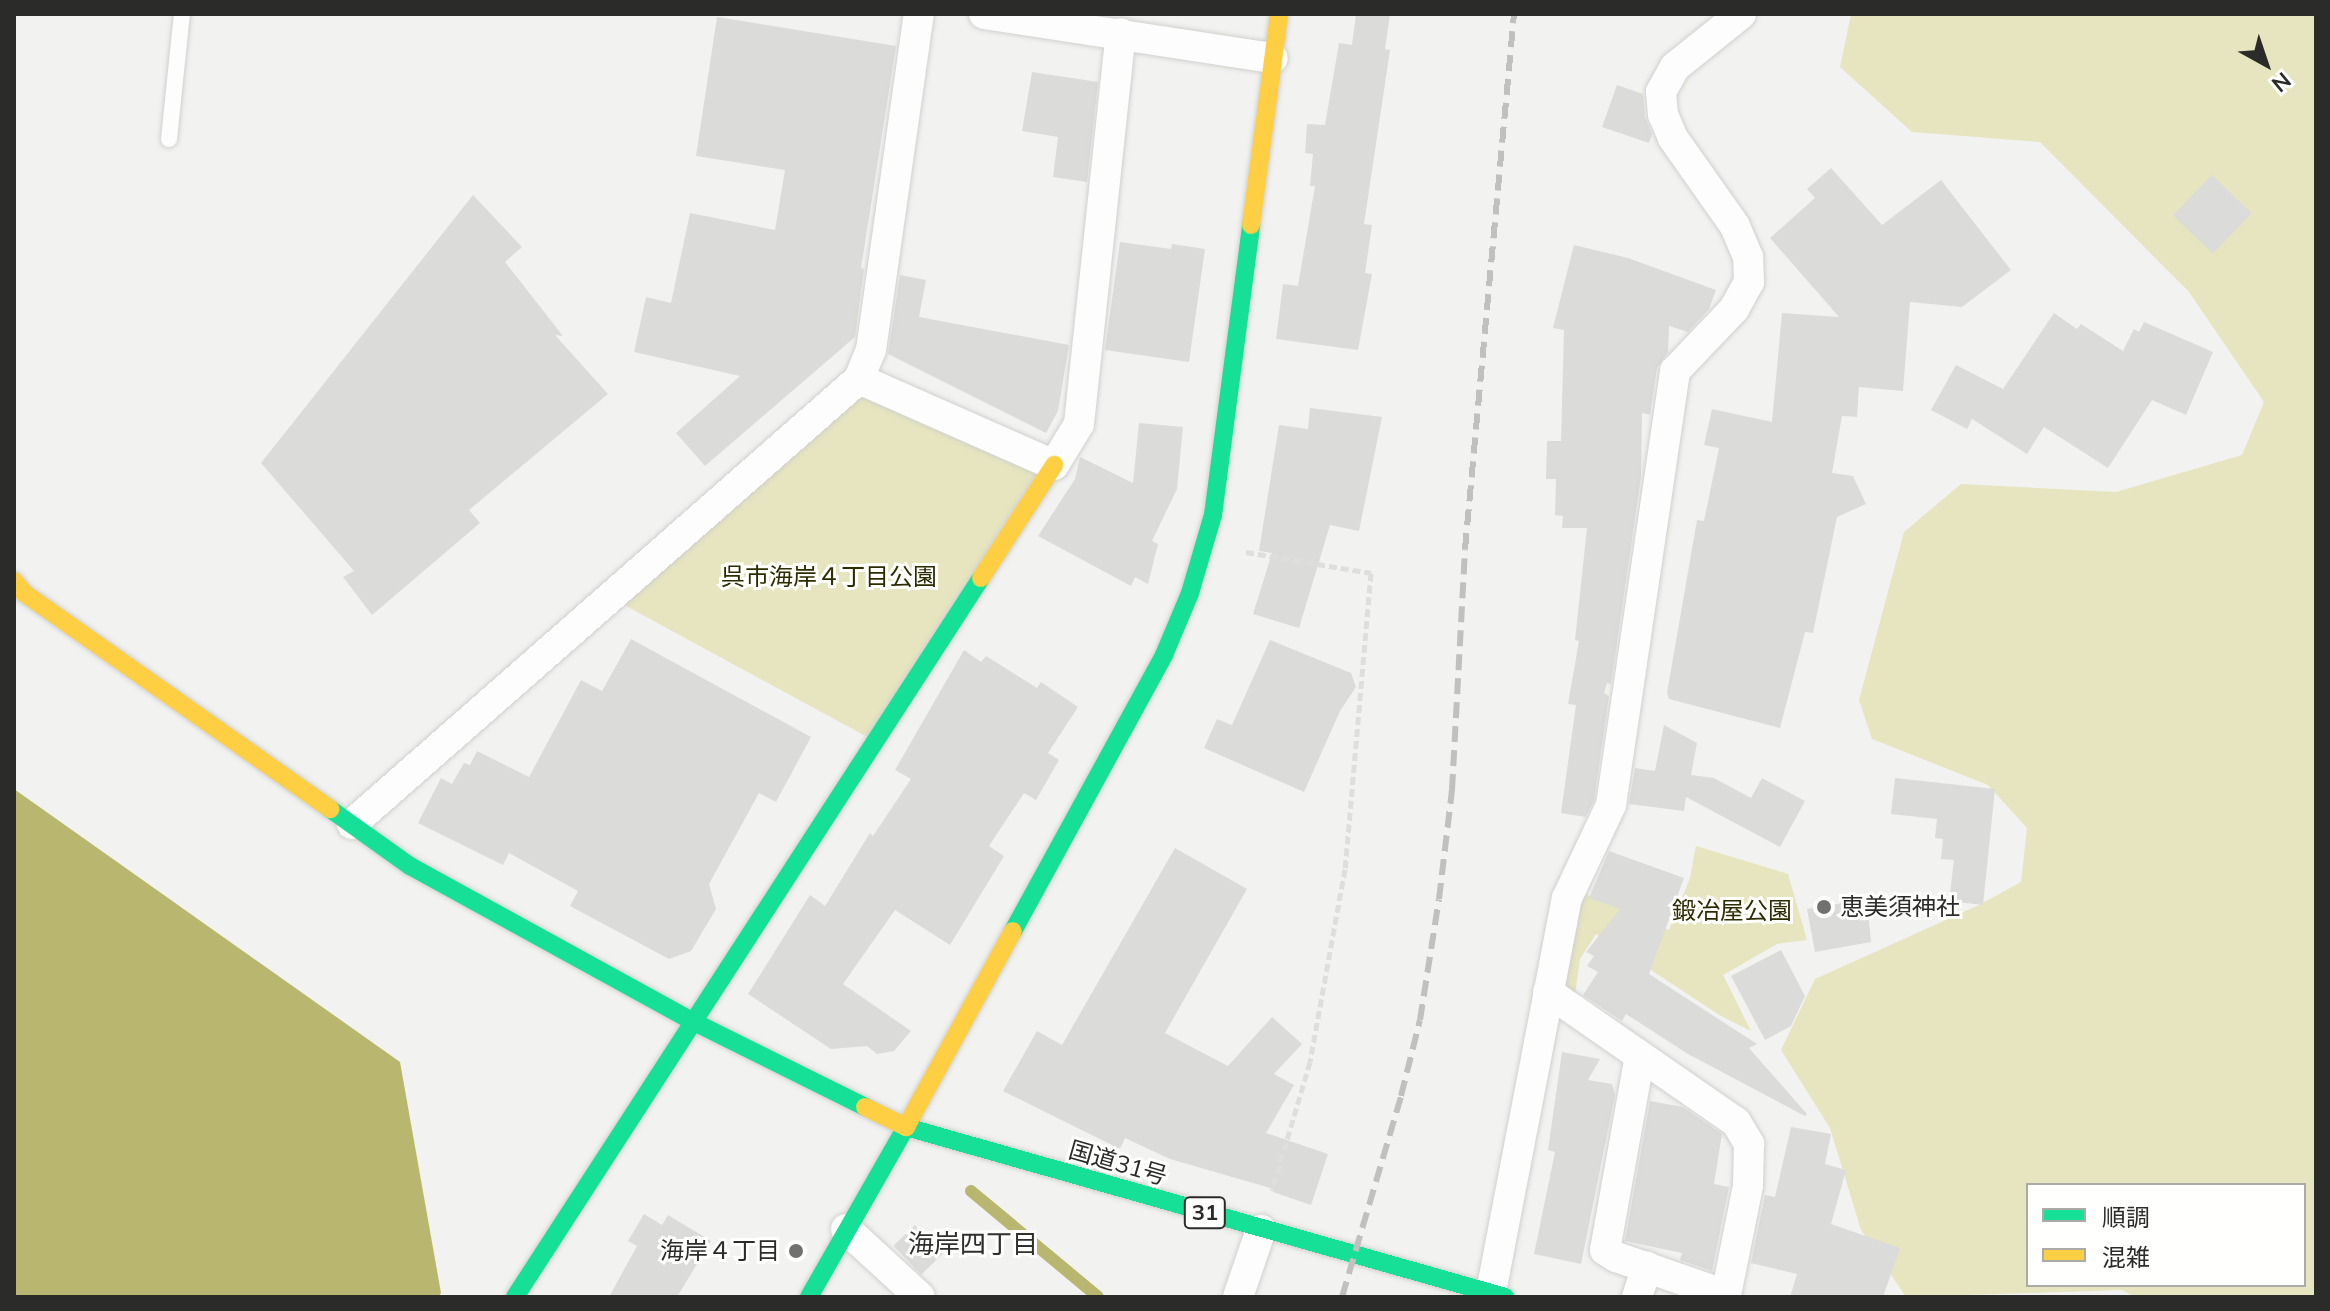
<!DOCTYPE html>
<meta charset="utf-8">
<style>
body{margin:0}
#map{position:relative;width:2330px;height:1311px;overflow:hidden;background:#f2f2f0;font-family:Mulish,"Noto Sans JP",sans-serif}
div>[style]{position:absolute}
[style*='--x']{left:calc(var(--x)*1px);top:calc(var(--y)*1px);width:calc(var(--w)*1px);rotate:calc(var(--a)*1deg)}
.green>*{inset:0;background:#e6e5bf}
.water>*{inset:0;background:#b9b670}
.stream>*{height:12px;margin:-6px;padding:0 6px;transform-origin:6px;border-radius:6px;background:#b9b670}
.building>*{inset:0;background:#dbdbd9;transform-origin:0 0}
.path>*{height:5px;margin-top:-2.5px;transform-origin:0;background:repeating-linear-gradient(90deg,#dededc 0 8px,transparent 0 12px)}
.roads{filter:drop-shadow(0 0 2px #d0d0ce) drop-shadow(0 0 2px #d0d0ce)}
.lane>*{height:16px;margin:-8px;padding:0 8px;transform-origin:8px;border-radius:8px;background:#fdfdfd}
.street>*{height:30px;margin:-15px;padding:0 15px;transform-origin:15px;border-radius:15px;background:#fdfdfd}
.fast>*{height:18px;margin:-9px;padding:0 9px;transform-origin:9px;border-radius:9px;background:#16e098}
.slow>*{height:18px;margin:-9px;padding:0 9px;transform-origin:9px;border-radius:9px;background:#ffcf43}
.rail>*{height:6px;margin-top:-3px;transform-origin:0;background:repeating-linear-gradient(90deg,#c0c0bf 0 16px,transparent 0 24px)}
.dots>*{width:22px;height:22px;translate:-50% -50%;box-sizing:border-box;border:4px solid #fffffe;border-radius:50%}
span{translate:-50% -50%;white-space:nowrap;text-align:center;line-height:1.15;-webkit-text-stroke:6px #fffffe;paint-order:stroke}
.shield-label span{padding:2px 6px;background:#fffffe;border:2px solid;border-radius:6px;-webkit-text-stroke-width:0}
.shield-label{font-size:22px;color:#2b2b2a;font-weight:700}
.park-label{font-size:24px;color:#2d2b00}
.poi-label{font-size:24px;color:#2b2b2a}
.left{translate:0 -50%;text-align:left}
.right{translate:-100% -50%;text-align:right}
.street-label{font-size:24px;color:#2b2b2a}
.neighbourhood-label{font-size:26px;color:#2f2f2c}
.frame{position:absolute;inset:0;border:16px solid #2b2b2a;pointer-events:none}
.legend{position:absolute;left:2026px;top:1183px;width:280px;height:104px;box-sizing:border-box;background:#fffffe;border:2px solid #aaaaa9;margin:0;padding:10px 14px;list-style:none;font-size:24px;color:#2b2b2a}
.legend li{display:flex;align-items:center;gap:16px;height:40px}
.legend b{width:40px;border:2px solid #aaaaa9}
.north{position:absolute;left:2226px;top:24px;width:80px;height:80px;-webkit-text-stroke:6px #fffffe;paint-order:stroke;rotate:140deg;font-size:22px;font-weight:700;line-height:32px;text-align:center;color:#2b2b2a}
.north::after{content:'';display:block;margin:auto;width:28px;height:36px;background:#2b2b2a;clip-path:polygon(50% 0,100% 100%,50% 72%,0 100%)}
</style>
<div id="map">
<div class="green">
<i style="clip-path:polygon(evenodd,1851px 14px,2316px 14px,2316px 1297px,2135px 1297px,2122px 1290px,1906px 1297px,1861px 1230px,1830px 1128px,1781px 1050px,1815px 979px,1979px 905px,2021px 882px,2027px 828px,1988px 785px,1872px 739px,1859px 700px,1904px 532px,1961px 484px,2116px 492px,2242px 455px,2264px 402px,2189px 292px,2040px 142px,1912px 132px,1840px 67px,1851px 14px,2028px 1185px,2304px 1185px,2304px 1285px,2028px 1285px,2028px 1185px)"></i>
<i style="clip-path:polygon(860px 386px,1045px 467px,871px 739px,615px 600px)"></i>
<i style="clip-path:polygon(1696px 846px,1788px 874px,1807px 940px,1777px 944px,1723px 975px,1751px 1031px,1721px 1016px,1596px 934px,1580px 959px,1574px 1002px,1554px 991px,1576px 890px,1669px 930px,1690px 878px)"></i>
</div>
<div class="water">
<i style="clip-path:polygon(14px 789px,400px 1062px,441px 1293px,438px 1297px,14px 1297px)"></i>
</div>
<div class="stream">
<i style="--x:971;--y:1191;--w:165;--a:39.8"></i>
</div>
<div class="building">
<i style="clip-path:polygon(1356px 14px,1390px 14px,1385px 49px,1390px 50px,1364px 224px,1372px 225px,1365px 273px,1372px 274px,1358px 350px,1276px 339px,1283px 284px,1298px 286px,1315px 186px,1310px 186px,1313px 154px,1305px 153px,1307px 124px,1325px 125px,1339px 43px,1352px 45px)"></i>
<i style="clip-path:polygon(717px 17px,896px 46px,861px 268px,864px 269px,855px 337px,705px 466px,676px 433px,740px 376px,634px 352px,646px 297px,671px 303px,690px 213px,775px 230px,785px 170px,696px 156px)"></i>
<i style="clip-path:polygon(1032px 72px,1098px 82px,1087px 182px,1053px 177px,1058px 137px,1022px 131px)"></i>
<i style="clip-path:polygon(1617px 85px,1643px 94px,1645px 117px,1652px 134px,1649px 143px,1602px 127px)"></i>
<i style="clip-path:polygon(1831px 168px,1882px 225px,1941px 180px,2011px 270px,1962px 307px,1910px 302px,1903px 391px,1859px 387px,1857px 417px,1842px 416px,1832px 473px,1853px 476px,1866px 504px,1837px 517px,1813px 633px,1805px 632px,1780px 728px,1669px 699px,1667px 693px,1697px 520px,1704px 521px,1719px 448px,1704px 445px,1712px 409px,1772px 422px,1782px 313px,1839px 317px,1770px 238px,1815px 198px,1807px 189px)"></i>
<i style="left:2212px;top:175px;width:55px;height:56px;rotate:44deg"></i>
<i style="clip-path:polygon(473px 195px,522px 247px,505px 262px,563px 336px,555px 335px,608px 394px,469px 510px,480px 523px,372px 615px,343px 577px,354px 571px,261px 463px)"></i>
<i style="clip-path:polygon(1120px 242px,1171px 249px,1172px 244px,1205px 249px,1189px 362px,1105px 350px)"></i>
<i style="clip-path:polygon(1574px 245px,1628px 258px,1716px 290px,1709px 309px,1688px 332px,1669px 326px,1668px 352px,1657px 368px,1650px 415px,1642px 413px,1641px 477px,1611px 684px,1607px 683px,1604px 693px,1609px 696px,1594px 800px,1586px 817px,1561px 813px,1576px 705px,1568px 704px,1579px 641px,1575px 640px,1587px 528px,1562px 528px,1563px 516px,1555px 515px,1556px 479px,1546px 479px,1547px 441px,1561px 441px,1564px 330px,1553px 328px)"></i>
<i style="clip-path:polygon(900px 275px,926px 280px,919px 317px,1069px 345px,1058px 411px,1046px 433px,888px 354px)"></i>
<i style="clip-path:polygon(2054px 313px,2077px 329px,2081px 324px,2123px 351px,2134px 329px,2139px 332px,2144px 322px,2213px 352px,2186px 415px,2152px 400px,2108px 468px,2044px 427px,2027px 454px,1972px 419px,1967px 429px,1931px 410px,1956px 365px,2003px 389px)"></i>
<i style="clip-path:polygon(1310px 408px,1382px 417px,1359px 531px,1330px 525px,1299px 628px,1253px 614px,1272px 553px,1259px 551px,1279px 425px,1308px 429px)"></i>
<i style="clip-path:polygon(1139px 423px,1183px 427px,1177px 489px,1152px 541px,1158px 544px,1148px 584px,1135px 577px,1131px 586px,1038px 536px,1075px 479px,1080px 457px,1133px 483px)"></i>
<i style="clip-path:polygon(631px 639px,811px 737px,776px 802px,759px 793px,709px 884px,716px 909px,691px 951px,669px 959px,570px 906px,578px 891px,509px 853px,503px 865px,418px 823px,441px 778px,452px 784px,464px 763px,470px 765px,477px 751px,529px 777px,581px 680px,602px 691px)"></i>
<i style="clip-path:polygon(1270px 640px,1351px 673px,1356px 687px,1340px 711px,1304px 792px,1204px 748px,1217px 719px,1232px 725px)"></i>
<i style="clip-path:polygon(964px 650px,981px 662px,986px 656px,1037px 688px,1041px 682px,1078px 707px,1048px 753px,1059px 760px,1036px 800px,1024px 793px,989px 846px,1004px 856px,950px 945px,895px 910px,843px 984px,911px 1031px,894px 1051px,877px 1054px,867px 1046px,831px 1049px,748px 994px,810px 895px,825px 906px,870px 833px,873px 836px,911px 779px,895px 770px)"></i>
<i style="clip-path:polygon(1664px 725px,1697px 743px,1691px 775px,1714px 778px,1751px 798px,1762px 778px,1805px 801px,1780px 847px,1686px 797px,1684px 811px,1629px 804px,1635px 768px,1655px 771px)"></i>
<i style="clip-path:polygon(1895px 778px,1995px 789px,1983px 905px,1949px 901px,1954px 860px,1941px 859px,1943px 839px,1935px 838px,1937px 819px,1891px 814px)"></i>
<i style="clip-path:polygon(1175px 848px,1247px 889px,1165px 1033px,1228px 1066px,1272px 1017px,1302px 1044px,1274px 1074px,1294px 1085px,1266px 1133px,1328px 1154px,1311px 1205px,1273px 1192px,1274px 1189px,1170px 1159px,1125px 1138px,1120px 1149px,1003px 1091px,1037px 1031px,1062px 1045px)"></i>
<i style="clip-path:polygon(1609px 851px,1684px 878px,1649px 974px,1757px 1044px,1749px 1048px,1807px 1114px,1805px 1116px,1688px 1054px,1626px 1014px,1622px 1021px,1583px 995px,1598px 972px,1587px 966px,1594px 956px,1586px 952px,1620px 909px,1589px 898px)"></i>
<i style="clip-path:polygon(1844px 903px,1845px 914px,1868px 911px,1871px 942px,1815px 952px,1807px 909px)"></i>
<i style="clip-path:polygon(1781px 950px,1805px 996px,1791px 1026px,1765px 1040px,1731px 976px)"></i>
<i style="clip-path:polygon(1562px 1052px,1600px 1059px,1588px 1080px,1612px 1084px,1615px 1095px,1581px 1264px,1534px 1254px,1555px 1152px,1548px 1150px)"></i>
<i style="clip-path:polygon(1650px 1101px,1683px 1107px,1722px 1134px,1714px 1184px,1729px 1187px,1712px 1271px,1680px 1260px,1682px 1253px,1625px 1241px)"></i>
<i style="clip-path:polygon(1791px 1127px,1831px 1134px,1825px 1164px,1846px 1170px,1831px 1224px,1900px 1248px,1883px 1297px,1790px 1297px,1797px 1274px,1751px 1263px,1765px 1195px,1775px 1197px)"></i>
<i style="clip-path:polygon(644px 1214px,662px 1225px,668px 1215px,711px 1241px,677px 1297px,609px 1297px,637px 1246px,628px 1241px)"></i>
<i style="left:915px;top:1225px;width:40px;height:30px;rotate:46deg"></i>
</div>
<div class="path">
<i style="--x:1246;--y:552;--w:127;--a:9.5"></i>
<i style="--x:1371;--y:573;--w:297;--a:95"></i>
<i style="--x:1345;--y:869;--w:196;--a:100.3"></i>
<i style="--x:1310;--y:1062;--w:134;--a:106.5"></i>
</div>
<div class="roads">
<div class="lane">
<i style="--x:169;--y:139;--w:126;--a:-84.1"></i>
</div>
<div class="street">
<i style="--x:984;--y:14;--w:292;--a:8.7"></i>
<i style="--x:859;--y:379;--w:213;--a:23.8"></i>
<i style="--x:1054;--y:465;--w:48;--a:-58.6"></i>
<i style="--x:1079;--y:424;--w:393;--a:-83.9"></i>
<i style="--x:352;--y:824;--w:675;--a:-41.27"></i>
<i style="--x:859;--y:379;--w:31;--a:-68"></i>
<i style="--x:871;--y:350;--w:339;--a:-81.9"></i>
<i style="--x:1548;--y:992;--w:229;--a:34.7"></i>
<i style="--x:1736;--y:1122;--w:26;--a:59"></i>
<i style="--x:1749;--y:1144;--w:42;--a:91.4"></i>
<i style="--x:1748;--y:1186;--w:111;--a:101.4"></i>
<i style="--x:1726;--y:1295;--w:116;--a:-160.9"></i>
<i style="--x:1616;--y:1257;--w:13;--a:-148"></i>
<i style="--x:1605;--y:1250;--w:197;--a:-79.8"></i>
<i style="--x:846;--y:1229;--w:100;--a:42.6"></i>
<i style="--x:1491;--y:1292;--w:401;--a:-79.1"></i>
<i style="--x:1567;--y:898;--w:103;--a:-64.7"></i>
<i style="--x:1611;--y:805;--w:439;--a:-81.6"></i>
<i style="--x:1675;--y:371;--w:86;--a:-46.4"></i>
<i style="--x:1734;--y:309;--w:31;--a:-61"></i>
<i style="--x:1749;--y:282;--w:25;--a:-92"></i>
<i style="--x:1748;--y:257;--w:34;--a:-113"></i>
<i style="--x:1735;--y:226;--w:108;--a:-125.2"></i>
<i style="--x:1673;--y:138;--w:25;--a:-113"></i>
<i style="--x:1663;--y:115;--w:23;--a:-95"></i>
<i style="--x:1661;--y:92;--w:29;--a:-61"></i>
<i style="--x:1675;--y:67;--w:85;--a:-38.8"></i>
<i style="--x:1238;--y:1297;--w:71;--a:-71.1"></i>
<i style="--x:1637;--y:1297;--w:32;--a:-72"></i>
</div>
<div class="fast">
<i style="--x:330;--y:809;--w:98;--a:35.5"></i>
<i style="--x:410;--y:866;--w:324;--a:28.8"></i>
<i style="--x:694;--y:1022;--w:191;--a:26.4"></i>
<i style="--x:1013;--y:931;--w:315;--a:-61.3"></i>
<i style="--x:1164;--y:655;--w:67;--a:-67.2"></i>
<i style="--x:1190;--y:593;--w:81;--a:-73.6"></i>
<i style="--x:1213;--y:515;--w:292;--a:-82.5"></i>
<i style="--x:515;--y:1297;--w:857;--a:-57.05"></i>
<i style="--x:809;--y:1297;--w:196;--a:-60.3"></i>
<i style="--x:906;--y:1127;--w:623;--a:15.84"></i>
</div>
<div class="slow">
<i style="--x:1251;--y:225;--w:213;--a:-82.4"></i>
<i style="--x:981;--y:578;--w:135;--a:-57.1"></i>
<i style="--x:14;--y:581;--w:16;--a:50"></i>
<i style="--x:24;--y:593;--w:375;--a:35.2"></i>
<i style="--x:865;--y:1107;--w:46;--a:26"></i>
<i style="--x:906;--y:1127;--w:223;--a:-61.4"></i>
</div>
</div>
<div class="rail">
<i style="--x:1342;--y:1297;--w:209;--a:-73.6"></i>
<i style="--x:1401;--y:1096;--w:78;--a:-76"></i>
<i style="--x:1420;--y:1020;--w:122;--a:-81.1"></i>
<i style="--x:1439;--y:899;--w:110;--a:-83.2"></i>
<i style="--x:1452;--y:790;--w:241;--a:-86.9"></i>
<i style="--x:1465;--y:549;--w:537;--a:-84.77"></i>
</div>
<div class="dots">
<i style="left:1824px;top:907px;background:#71716f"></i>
<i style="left:796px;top:1251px;background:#71716f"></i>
</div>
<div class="shield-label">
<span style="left:1205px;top:1213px">31</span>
</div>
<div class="park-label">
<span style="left:829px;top:577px">呉市海岸４丁目公園</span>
<span style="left:1732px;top:911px">鍛冶屋公園</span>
</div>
<div class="poi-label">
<span class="left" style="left:1840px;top:907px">恵美須神社</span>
<span class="right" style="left:780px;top:1251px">海岸４丁目</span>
</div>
<div class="street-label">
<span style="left:1118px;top:1163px;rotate:16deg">国道31号</span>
</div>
<div class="neighbourhood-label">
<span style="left:973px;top:1244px">海岸四丁目</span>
</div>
<div class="frame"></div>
<ul class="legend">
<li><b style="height:10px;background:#16e098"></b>順調</li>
<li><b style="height:10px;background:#ffcf43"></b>混雑</li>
</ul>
<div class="north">N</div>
</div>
